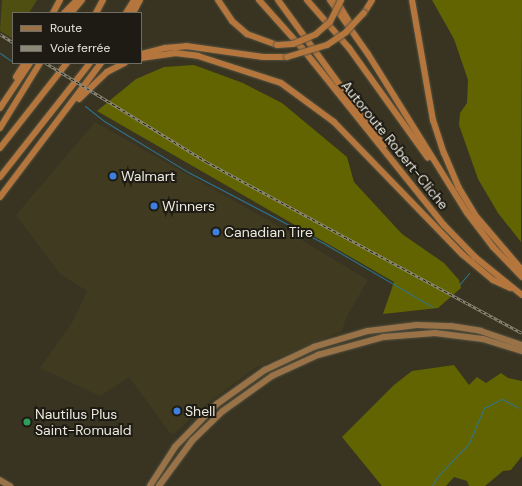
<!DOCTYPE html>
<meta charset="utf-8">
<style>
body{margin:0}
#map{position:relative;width:522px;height:486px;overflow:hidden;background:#383421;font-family:"DM Sans",sans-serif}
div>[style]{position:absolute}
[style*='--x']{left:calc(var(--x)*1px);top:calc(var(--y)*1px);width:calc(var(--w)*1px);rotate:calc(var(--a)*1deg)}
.built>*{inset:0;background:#3f3a20}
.green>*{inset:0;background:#4e4f10}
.forest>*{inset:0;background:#626402}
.stream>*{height:1px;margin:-0.5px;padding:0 0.5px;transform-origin:0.5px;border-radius:0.5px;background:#2d7593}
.roads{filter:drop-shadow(0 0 1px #545140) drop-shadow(0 0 1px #545140)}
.major>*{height:5.5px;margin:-2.75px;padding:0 2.75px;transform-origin:2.75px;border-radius:2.75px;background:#9a7248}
.highway>*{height:6px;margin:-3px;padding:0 3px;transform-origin:3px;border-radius:3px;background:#b5763d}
.rail>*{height:2.5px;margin-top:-1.25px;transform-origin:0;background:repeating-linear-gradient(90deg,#1d1b13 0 3px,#8c8979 0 6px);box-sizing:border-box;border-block:1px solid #8c8979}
.bridges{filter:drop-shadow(0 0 1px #545140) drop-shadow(0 0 1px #545140)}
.highway-bridge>*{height:6px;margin:-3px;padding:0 3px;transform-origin:3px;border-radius:3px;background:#b5763d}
.dots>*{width:11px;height:11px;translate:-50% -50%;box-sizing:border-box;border:2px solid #1d1b13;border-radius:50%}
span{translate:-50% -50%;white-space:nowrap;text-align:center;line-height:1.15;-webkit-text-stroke:4px #1d1b13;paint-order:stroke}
.street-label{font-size:14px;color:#ebe9dd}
.poi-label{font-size:14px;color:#ebe9dd}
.left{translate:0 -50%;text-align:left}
.legend{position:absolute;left:12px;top:12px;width:130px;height:52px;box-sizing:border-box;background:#1d1b13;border:1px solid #6f6d64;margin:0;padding:5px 7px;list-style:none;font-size:12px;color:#ebe9dd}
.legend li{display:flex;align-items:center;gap:8px;height:20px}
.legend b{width:20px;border:1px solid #6f6d64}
</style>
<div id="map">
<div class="built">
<i style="clip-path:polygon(95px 122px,275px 224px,368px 280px,346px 318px,342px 331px,255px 368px,203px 407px,174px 434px,170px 433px,129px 377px,100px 396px,40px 368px,73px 321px,87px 291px,59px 273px,16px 215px)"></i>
</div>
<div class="green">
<i style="clip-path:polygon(2px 0,37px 0,29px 13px,13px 13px,13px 39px,0 31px)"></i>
</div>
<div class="forest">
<i style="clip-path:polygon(432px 0,522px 0,521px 242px,498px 213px,478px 179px,459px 125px,460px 113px,467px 103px,468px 80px,454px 39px)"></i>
<i style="clip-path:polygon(194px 65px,243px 83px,282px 103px,347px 157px,354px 182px,402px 234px,444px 263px,459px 280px,461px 288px,438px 308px,383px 314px,394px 282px,97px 111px,136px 79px,164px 67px)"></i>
<i style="clip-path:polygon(454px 365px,469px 385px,477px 377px,486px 383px,501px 373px,508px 378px,522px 381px,522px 456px,511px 470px,503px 471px,485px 486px,469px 486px,467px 481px,454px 477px,446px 486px,382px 486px,342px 437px,394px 385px,412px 371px)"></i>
</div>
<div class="stream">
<i style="--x:0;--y:53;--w:16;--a:35"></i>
<i style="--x:14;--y:63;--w:1;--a:0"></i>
<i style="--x:85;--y:106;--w:24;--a:38"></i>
<i style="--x:104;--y:121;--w:98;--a:31.3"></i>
<i style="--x:188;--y:172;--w:155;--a:27.7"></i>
<i style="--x:325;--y:244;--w:125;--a:30.3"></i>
<i style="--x:459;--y:285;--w:16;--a:-50"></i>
<i style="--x:432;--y:486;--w:10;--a:-61"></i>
<i style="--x:437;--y:477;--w:47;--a:-46.7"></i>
<i style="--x:469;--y:443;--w:38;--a:-67"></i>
<i style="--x:484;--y:408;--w:20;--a:-27"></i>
<i style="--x:502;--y:399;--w:19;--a:28"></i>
</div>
<div class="roads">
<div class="major">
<i style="--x:0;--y:480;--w:12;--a:31"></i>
<i style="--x:150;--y:486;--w:46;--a:-57.3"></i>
<i style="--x:175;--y:447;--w:60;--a:-45.7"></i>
<i style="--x:217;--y:404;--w:59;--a:-35.3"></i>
<i style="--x:265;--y:370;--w:54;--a:-25.1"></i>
<i style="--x:314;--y:347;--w:56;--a:-16.5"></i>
<i style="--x:368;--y:331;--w:49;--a:-7"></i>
<i style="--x:417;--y:325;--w:34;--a:2"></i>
<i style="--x:451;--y:326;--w:30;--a:9"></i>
<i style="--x:481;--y:331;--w:43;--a:18.9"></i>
<i style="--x:159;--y:486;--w:56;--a:-53.7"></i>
<i style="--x:192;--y:441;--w:43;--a:-44.1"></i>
<i style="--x:223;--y:411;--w:60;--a:-35.5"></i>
<i style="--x:272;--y:376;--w:51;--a:-24.5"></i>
<i style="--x:318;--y:355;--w:68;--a:-15.3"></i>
<i style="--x:384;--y:337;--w:51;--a:-4.5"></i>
<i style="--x:435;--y:333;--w:48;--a:7.1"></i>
<i style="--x:483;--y:339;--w:41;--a:17.1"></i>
</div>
<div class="highway">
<i style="--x:218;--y:0;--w:25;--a:56"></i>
<i style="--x:232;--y:21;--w:20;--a:41"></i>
<i style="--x:247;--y:34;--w:32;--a:20"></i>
<i style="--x:259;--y:0;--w:64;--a:48.1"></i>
<i style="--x:302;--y:48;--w:227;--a:51.3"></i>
<i style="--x:444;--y:225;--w:45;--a:45.9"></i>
<i style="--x:475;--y:257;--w:60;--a:39"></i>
<i style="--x:278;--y:0;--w:180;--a:54"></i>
<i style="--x:307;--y:0;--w:64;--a:48.8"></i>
<i style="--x:349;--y:48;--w:135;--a:54.3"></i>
<i style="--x:330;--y:0;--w:66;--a:54.9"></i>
<i style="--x:368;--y:54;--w:187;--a:58.1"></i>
<i style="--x:467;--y:213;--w:43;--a:52.6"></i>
<i style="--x:493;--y:247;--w:42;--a:46"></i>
<i style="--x:336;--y:0;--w:27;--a:59"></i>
<i style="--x:412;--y:0;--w:122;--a:80.1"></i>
<i style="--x:433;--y:120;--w:35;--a:72"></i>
<i style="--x:444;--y:153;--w:38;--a:67"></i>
<i style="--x:459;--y:188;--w:31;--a:59"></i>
<i style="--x:475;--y:215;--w:72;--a:49.5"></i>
<i style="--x:53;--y:13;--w:15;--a:-62"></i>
<i style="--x:64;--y:13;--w:18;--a:-45"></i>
<i style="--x:71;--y:13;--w:17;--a:-50"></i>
<i style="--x:96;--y:13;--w:15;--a:-62"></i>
<i style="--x:126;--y:13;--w:15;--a:-58"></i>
<i style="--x:133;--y:13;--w:15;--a:-62"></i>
<i style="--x:364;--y:13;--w:15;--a:-58"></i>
<i style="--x:142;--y:54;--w:24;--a:-15"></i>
<i style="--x:165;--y:48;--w:21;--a:-5"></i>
<i style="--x:186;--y:46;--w:78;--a:8.1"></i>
<i style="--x:263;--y:57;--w:24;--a:0"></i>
<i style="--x:141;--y:58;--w:34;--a:-8"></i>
<i style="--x:175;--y:53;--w:23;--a:7"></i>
<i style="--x:198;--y:56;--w:87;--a:18"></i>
<i style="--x:281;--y:83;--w:66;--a:36.3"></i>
<i style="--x:334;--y:122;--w:185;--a:45.9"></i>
<i style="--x:463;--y:255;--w:39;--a:40"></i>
<i style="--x:493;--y:280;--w:19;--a:25"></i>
<i style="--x:16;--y:77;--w:17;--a:-57"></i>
<i style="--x:79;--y:99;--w:39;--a:-44"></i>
<i style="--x:107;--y:72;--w:20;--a:-27"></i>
<i style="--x:0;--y:108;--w:54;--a:-56.3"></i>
<i style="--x:0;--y:128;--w:76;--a:-58.4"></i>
<i style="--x:0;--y:148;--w:108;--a:-51.8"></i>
<i style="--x:0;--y:177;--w:145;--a:-51.7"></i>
<i style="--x:0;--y:197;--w:168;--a:-53"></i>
</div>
</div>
<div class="rail">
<i style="--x:0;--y:34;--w:15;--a:32"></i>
<i style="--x:46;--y:63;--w:189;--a:31.6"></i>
<i style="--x:207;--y:162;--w:358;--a:28.5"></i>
</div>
<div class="bridges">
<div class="highway-bridge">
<i style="--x:277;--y:45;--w:16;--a:-4"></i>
<i style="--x:293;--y:44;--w:25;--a:-23"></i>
<i style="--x:316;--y:34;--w:18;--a:-41"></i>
<i style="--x:330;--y:22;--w:25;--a:-63"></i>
<i style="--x:287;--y:57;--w:42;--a:-16.7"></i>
<i style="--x:327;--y:45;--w:23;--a:-34"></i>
<i style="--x:346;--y:32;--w:26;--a:-47"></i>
</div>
</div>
<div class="dots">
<i style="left:113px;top:176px;background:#3f7fe0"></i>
<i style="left:154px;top:206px;background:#3f7fe0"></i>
<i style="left:216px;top:232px;background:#3f7fe0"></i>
<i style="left:177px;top:411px;background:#3f7fe0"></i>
<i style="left:27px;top:422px;background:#2e9e5b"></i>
</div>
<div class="street-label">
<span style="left:395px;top:145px;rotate:51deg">Autoroute Robert-Cliche</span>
</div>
<div class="poi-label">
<span class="left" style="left:121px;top:176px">Walmart</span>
<span class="left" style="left:162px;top:206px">Winners</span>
<span class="left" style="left:224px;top:232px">Canadian Tire</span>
<span class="left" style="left:185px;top:411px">Shell</span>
<span class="left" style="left:35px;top:422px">Nautilus Plus<br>Saint-Romuald</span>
</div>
<ul class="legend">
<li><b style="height:5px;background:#9a7248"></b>Route</li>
<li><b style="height:5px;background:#8c8979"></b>Voie ferrée</li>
</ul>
</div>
